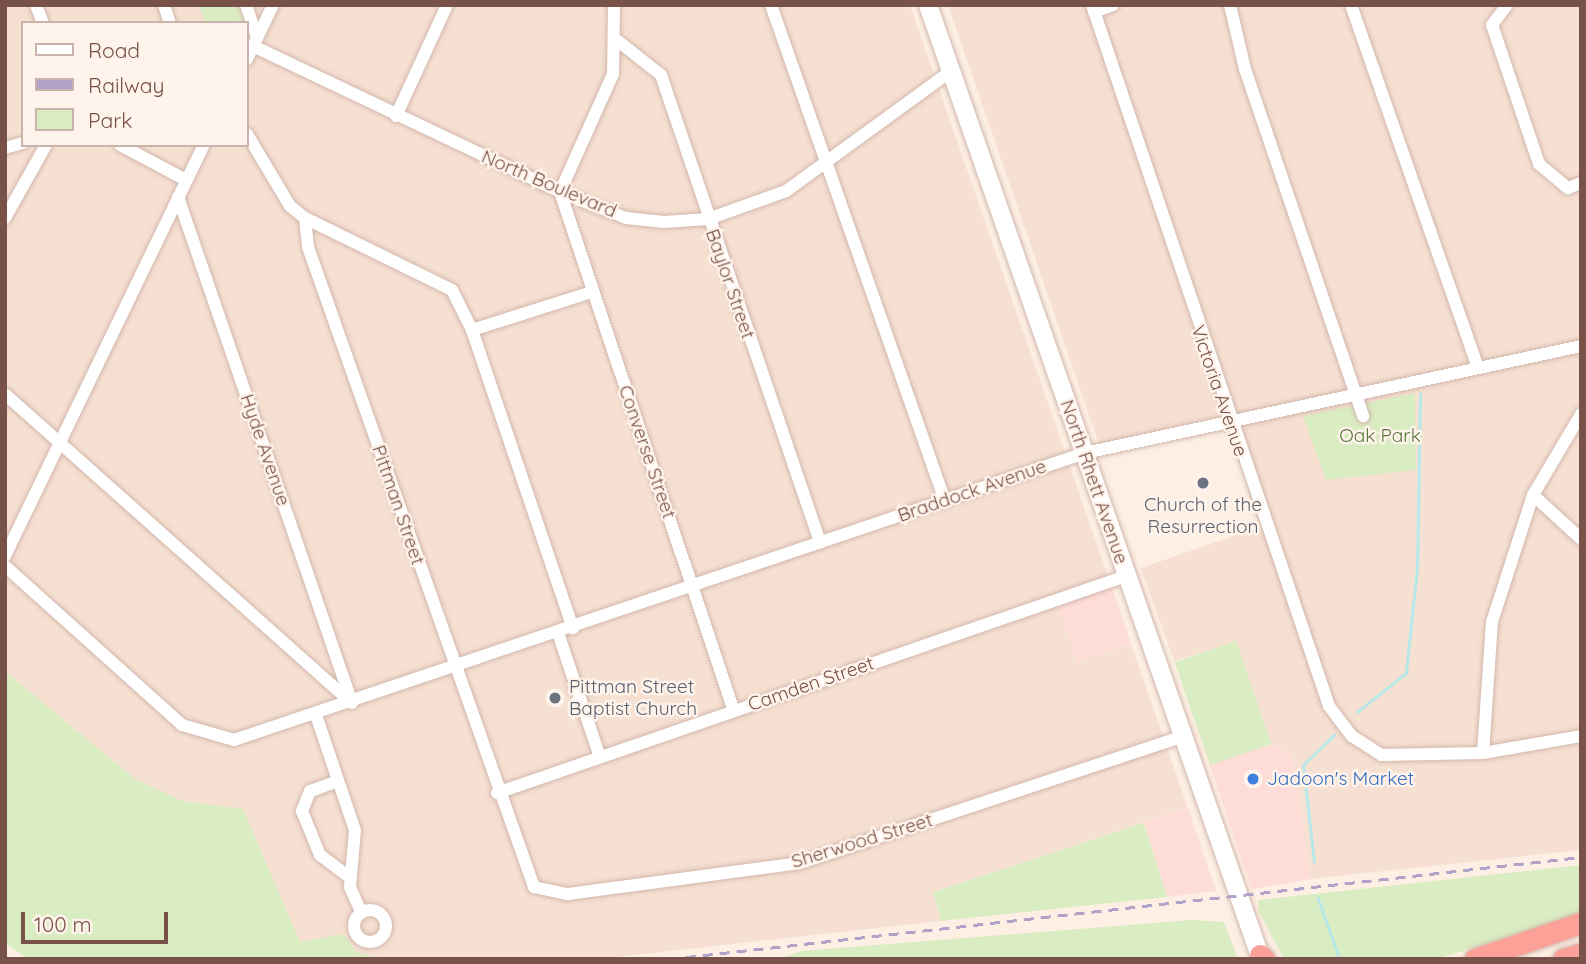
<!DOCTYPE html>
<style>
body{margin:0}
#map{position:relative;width:1586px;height:964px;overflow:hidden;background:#fdefe4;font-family:Quicksand,sans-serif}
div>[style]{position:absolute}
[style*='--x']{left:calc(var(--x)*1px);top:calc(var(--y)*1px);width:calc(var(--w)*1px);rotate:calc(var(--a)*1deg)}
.residential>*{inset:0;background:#f6e0d2}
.commercial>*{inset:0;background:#fedcd7;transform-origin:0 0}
.green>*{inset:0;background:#daecc1;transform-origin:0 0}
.stream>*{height:2.5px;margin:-1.25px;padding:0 1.25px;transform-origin:1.25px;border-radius:1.25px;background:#b7e8e7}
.roads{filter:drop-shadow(0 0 2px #d2b7ac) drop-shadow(0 0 2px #d2b7ac)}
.street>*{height:12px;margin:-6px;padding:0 6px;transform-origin:6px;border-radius:6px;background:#fff}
.street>.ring{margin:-6px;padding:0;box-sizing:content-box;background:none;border:12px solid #fff;border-radius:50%}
.secondary>*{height:18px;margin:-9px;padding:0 9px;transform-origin:9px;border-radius:9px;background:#fff}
.highway>*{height:21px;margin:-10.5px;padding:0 10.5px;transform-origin:10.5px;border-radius:10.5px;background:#fba197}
.rail>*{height:2.5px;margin-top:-1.25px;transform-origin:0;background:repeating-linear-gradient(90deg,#b0a2c8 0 10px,transparent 0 17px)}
.dots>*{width:19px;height:19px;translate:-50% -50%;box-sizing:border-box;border:4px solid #fff4ec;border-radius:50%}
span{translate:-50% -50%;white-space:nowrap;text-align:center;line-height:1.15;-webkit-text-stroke:5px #fff4ec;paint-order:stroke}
.street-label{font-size:19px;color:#785148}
.park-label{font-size:19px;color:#58783c}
.worship-label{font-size:19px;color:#5b616d}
.left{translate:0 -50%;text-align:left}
.shop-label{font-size:19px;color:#366cbe}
.frame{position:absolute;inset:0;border:7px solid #785148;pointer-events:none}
.legend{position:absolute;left:21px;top:21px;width:228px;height:126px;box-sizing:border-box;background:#fff4ec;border:2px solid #c9b3aa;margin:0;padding:9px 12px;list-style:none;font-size:21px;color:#785148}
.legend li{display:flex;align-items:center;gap:14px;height:35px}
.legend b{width:35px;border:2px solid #c9b3aa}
.scale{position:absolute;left:21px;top:912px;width:147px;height:32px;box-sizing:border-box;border:4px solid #785148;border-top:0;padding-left:9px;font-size:21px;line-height:24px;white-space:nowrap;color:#785148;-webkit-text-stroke:5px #fff4ec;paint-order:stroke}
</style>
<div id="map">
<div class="residential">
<i style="clip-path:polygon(evenodd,5px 5px,910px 5px,1110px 582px,1077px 661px,1131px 644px,1188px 808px,933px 892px,941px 921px,598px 959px,384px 959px,356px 952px,344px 934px,300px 943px,243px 809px,182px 801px,135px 779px,5px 671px,5px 5px,23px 23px,247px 23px,247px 145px,23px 145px,23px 23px)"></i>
<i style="clip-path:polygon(948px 5px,1581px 5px,1581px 850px,1310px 879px,1292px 755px,1271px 744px,1236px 642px,1174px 661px,1141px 568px,1260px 527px,1237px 454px,1221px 430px,1101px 450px)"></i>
</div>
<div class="commercial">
<i style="left:1110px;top:582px;width:65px;height:57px;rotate:71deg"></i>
<i style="clip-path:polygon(1271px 744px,1292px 755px,1310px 879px,1252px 889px,1209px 763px)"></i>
<i style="clip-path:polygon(1188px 808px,1216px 891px,1167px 897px,1144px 823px)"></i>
</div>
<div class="green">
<i style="clip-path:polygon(199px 5px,239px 5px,245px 23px,205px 23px)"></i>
<i style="clip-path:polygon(1415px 393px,1416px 470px,1326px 480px,1303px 416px)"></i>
<i style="left:1236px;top:641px;width:109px;height:65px;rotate:71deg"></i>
<i style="clip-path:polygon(5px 671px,135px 779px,182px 801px,243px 809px,300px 942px,344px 934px,356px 952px,384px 959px,28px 959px,5px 943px)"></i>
<i style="clip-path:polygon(1144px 823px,1167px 897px,941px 921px,933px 892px)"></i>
<i style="clip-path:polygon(1581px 865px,1581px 915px,1436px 959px,1284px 959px,1259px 912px,1258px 900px)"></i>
<i style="clip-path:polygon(1192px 920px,1224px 922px,1238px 959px,779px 959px,801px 951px)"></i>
</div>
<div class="stream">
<i style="--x:1357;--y:712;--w:63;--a:-38.5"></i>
<i style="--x:1406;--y:673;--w:106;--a:-84"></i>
<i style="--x:1417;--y:568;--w:174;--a:-89"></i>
<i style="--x:1314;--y:862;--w:98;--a:-96.5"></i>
<i style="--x:1303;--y:765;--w:43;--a:-44.1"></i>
<i style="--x:1318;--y:898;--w:65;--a:70.2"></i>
</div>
<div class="roads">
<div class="street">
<i style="--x:36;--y:5;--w:19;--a:69"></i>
<i style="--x:164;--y:5;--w:19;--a:72"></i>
<i style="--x:246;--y:5;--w:34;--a:71"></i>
<i style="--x:614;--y:5;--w:69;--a:90.8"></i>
<i style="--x:613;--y:74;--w:129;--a:114.2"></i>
<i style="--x:560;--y:192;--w:547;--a:71.47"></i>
<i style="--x:771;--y:5;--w:526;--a:70.67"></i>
<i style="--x:1092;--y:5;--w:740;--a:71.32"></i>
<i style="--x:1329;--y:706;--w:38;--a:53"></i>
<i style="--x:1352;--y:736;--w:35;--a:33"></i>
<i style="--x:1381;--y:755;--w:102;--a:-1.1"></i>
<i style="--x:1483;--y:753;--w:99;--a:-9.8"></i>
<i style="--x:1230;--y:5;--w:66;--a:76.8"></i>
<i style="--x:1245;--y:69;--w:367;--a:71.2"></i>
<i style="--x:1351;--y:5;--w:384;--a:70.7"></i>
<i style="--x:1507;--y:5;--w:25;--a:127"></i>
<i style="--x:1492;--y:25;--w:147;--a:71.3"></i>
<i style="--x:1539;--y:164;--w:38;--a:40"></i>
<i style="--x:1568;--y:188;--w:14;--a:-21"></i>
<i style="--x:1094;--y:12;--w:20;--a:-20"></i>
<i style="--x:618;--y:41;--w:55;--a:38.3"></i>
<i style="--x:661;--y:75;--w:494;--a:71.2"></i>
<i style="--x:253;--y:46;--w:340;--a:25.4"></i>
<i style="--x:560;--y:192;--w:71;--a:21.5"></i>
<i style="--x:626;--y:218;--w:38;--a:6"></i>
<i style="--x:664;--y:222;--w:44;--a:-3.9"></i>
<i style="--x:708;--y:219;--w:83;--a:-19.7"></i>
<i style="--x:786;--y:191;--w:203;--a:-36"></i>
<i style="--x:247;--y:59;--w:60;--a:-64.3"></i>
<i style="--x:396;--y:116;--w:122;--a:-65.3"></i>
<i style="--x:247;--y:134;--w:84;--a:59.2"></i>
<i style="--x:290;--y:206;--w:19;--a:39"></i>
<i style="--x:305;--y:218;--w:29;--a:84"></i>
<i style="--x:308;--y:247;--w:679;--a:70.55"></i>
<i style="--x:534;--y:887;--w:35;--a:12"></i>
<i style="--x:568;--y:894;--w:234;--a:-7.6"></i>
<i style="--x:800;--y:863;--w:401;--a:-18.3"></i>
<i style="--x:120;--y:145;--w:75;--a:27.9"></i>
<i style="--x:5;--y:148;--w:19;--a:-16"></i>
<i style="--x:178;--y:197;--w:535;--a:71.02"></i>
<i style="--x:5;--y:218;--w:84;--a:-60.7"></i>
<i style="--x:305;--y:218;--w:164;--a:26.1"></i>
<i style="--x:452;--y:290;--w:45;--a:63.4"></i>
<i style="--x:472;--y:330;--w:315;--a:71.3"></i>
<i style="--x:472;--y:330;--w:126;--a:-17.6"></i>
<i style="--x:5;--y:394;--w:463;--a:41.7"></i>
<i style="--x:1533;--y:495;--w:65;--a:42.5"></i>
<i style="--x:5;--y:556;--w:457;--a:-64.2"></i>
<i style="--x:5;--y:566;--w:238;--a:41.9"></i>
<i style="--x:182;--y:725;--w:54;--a:16.1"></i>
<i style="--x:234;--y:740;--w:898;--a:-18.64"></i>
<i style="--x:1085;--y:453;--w:507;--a:-12.17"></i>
<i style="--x:558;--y:633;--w:131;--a:71.3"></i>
<i style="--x:316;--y:715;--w:121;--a:71.3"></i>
<i style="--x:355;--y:830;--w:57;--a:95"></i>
<i style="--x:350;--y:887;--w:27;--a:66"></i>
<i style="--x:1483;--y:753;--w:131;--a:-86.1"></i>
<i style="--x:1492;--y:622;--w:133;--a:-72.1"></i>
<i style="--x:1533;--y:495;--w:94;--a:-59.3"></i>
<i style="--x:338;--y:781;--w:30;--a:160"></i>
<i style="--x:310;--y:791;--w:22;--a:112"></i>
<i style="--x:302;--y:811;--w:48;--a:67.8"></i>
<i style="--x:320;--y:855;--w:38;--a:37"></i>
<i style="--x:497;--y:793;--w:665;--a:-19.03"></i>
<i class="ring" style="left:354px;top:910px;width:20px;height:20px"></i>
</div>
<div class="secondary">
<i style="--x:928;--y:5;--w:1010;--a:70.76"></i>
</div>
<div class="highway">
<i style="--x:1260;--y:955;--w:6;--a:45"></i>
<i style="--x:1475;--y:959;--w:112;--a:-18.8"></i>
<i style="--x:1563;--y:959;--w:19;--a:-16"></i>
</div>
</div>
<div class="rail">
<i style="--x:669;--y:959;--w:918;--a:-6.38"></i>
</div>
<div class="dots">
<i style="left:1203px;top:483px;background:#6b7280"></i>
<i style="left:555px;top:698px;background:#6b7280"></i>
<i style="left:1253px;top:779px;background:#3f7fe0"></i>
</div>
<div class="street-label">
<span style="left:549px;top:184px;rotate:23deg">North Boulevard</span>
<span style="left:730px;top:284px;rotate:71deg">Baylor Street</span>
<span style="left:1219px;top:391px;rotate:71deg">Victoria Avenue</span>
<span style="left:265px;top:450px;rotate:71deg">Hyde Avenue</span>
<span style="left:647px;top:452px;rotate:71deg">Converse Street</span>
<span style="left:1094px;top:482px;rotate:71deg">North Rhett Avenue</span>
<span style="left:972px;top:491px;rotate:-19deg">Braddock Avenue</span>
<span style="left:398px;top:505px;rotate:71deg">Pittman Street</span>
<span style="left:811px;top:684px;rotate:-19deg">Camden Street</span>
<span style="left:862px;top:841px;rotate:-17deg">Sherwood Street</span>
</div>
<div class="park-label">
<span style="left:1380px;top:436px">Oak Park</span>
</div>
<div class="worship-label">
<span style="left:1203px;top:516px">Church of the<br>Resurrection</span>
<span class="left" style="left:569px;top:698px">Pittman Street<br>Baptist Church</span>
</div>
<div class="shop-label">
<span class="left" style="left:1267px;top:779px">Jadoon's Market</span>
</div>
<div class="frame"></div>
<ul class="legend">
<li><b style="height:9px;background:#fff"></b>Road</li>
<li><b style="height:9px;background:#b0a2c8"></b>Railway</li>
<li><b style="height:19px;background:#daecc1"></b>Park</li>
</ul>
<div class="scale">100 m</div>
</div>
